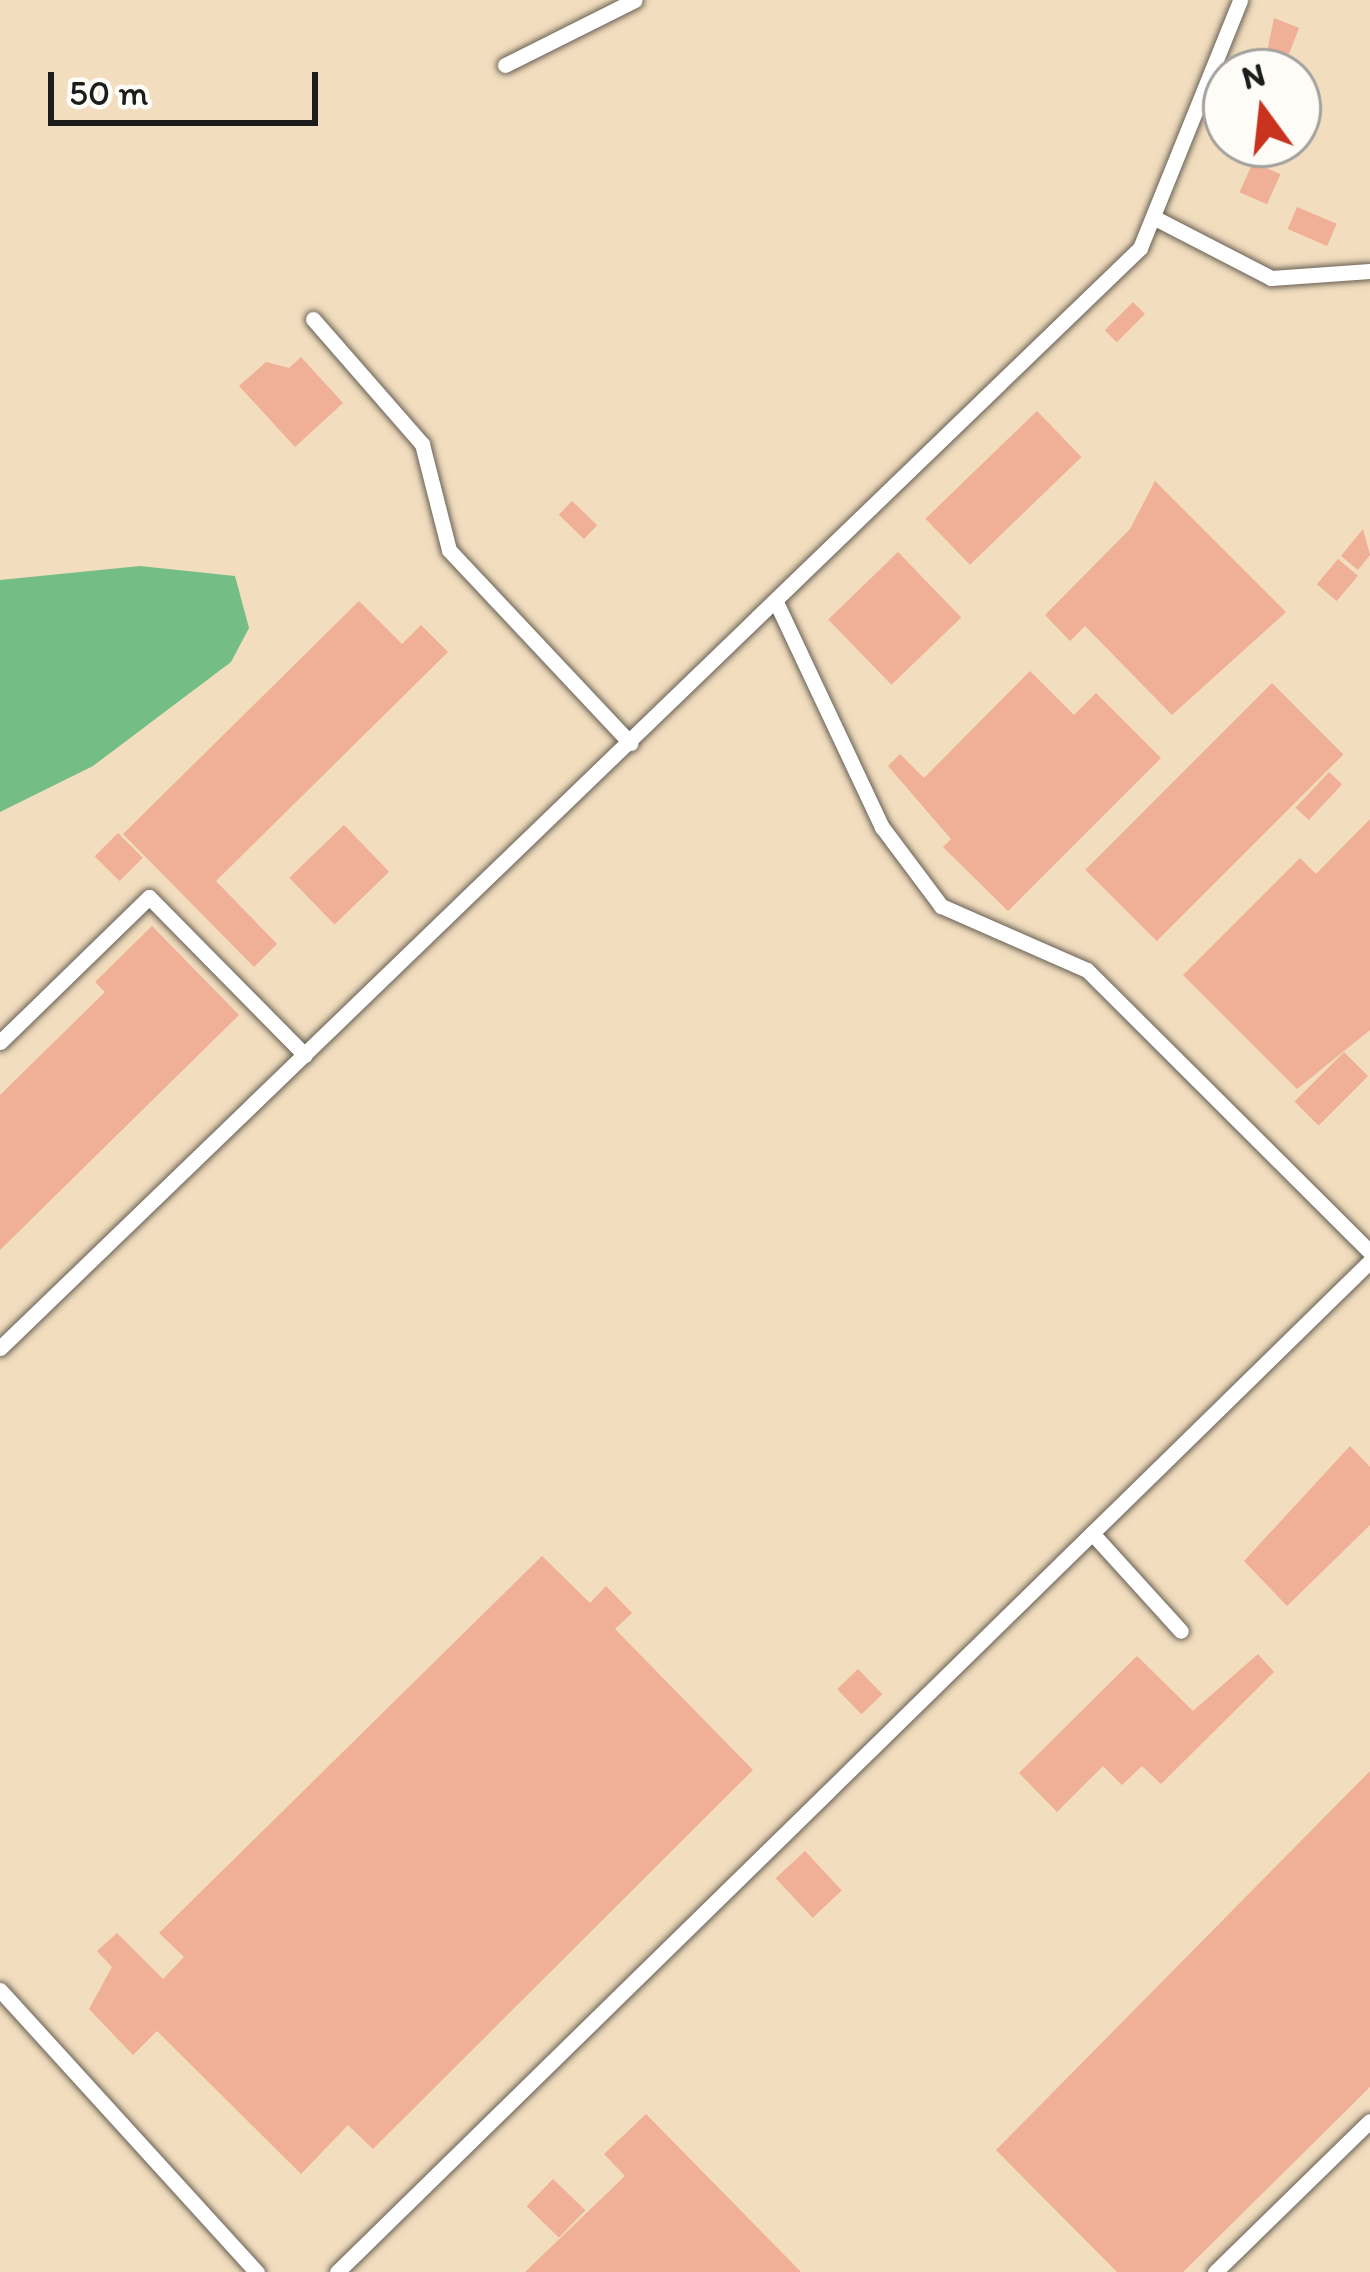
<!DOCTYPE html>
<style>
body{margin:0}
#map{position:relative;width:1370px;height:2272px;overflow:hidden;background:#f2ddbe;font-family:Itim,sans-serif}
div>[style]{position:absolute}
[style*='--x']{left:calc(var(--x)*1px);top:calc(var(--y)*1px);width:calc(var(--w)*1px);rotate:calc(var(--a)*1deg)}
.forest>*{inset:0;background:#74be86}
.building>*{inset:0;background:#f0af97;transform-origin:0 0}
.roads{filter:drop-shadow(0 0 3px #676055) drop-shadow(0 0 3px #676055)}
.service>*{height:15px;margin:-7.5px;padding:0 7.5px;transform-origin:7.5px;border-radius:7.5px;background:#fff}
span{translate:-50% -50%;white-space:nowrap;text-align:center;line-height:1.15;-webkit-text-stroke:10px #fdfcf7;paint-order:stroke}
.north{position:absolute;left:1202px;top:48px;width:120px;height:120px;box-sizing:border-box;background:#fdfcf7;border:3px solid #a3a29f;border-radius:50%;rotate:345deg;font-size:33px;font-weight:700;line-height:48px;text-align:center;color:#1c1c1c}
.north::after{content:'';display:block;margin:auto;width:42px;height:54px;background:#c8321e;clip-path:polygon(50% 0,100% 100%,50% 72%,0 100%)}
.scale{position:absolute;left:48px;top:72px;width:270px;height:54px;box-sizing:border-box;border:6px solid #1c1c1c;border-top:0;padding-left:15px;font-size:36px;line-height:42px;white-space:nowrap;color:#1c1c1c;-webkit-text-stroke:9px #fdfcf7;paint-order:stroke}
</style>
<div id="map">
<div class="forest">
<i style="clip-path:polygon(140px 566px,235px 576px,249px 628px,231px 662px,93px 766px,0 812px,0 580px)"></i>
</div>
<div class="building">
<i style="clip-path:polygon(1274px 18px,1299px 28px,1282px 72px,1263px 72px)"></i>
<i style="left:1253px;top:162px;width:30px;height:33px;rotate:24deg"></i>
<i style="left:1297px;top:207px;width:43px;height:24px;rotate:23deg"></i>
<i style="left:1133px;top:302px;width:17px;height:40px;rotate:45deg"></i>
<i style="clip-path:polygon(301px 357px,343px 403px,295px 447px,239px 386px,266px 362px,289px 368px)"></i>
<i style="left:1037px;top:411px;width:64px;height:155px;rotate:46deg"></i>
<i style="clip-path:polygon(1155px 481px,1286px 612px,1172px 715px,1085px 626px,1070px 641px,1045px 615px,1130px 529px)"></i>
<i style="left:572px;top:501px;width:35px;height:19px;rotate:44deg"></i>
<i style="clip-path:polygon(1363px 529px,1370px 555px,1358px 570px,1341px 556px)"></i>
<i style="left:898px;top:552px;width:91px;height:97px;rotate:46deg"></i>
<i style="left:1338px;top:559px;width:26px;height:33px;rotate:40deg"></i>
<i style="clip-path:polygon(359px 601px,402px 644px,421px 625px,448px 652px,216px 881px,277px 944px,254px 967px,123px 834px)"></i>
<i style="clip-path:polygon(1030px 671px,1074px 715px,1096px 693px,1161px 758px,1008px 911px,943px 847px,951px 839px,888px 766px,900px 754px,924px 778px)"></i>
<i style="left:1272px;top:683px;width:101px;height:264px;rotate:45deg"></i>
<i style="left:1329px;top:772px;width:18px;height:49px;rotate:43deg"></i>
<i style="clip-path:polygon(1370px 819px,1370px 1030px,1297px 1089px,1183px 975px,1300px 858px,1316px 874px)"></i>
<i style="left:344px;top:825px;width:65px;height:76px;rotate:46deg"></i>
<i style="left:118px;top:833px;width:35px;height:33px;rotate:45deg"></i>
<i style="clip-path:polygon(152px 926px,239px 1015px,0 1250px,0 1095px,105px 992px,95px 982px)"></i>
<i style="left:1344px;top:1052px;width:34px;height:70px;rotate:45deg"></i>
<i style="clip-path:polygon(1350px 1446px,1370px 1467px,1370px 1525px,1287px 1606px,1244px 1561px)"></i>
<i style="clip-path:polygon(542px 1556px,590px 1603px,606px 1586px,632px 1613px,615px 1629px,753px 1770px,373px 2149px,348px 2125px,301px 2174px,157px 2031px,133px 2055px,89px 2009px,112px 1967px,97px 1951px,117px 1933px,163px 1979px,184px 1957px,159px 1933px)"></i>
<i style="clip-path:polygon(1258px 1654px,1274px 1672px,1161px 1784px,1142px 1766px,1122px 1785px,1103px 1766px,1057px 1812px,1019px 1773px,1137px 1656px,1193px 1711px)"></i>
<i style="left:858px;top:1669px;width:35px;height:29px;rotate:46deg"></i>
<i style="clip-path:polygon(1370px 1771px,1370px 2087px,1183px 2272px,1117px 2272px,996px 2150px)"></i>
<i style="left:805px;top:1851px;width:54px;height:40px;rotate:47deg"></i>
<i style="clip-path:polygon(646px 2114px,801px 2272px,525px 2272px,625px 2176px,604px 2154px)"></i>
<i style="left:553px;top:2179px;width:45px;height:38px;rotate:44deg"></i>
</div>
<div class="roads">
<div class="service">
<i style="--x:505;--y:65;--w:145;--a:-26.6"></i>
<i style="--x:1153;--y:217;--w:133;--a:27.3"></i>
<i style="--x:1271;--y:278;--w:99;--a:-4"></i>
<i style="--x:313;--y:319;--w:166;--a:48.9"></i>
<i style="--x:422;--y:444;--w:109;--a:75.7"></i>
<i style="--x:449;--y:550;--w:265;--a:46.8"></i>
<i style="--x:776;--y:602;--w:249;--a:64.8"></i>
<i style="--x:882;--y:827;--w:99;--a:53.2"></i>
<i style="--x:941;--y:906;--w:159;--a:23.7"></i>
<i style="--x:1087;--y:970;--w:400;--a:44.9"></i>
<i style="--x:0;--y:1042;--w:208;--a:-44.2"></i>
<i style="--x:149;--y:897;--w:222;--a:45.4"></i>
<i style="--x:0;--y:1348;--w:1584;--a:-43.98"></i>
<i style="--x:1140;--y:248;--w:267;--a:-68"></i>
<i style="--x:1092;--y:1533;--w:132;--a:47.8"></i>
<i style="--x:0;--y:1990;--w:382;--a:47.7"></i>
<i style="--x:337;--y:2272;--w:1445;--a:-44.38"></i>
<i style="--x:1215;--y:2272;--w:216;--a:-44.3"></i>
</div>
</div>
<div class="north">N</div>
<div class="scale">50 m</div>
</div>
